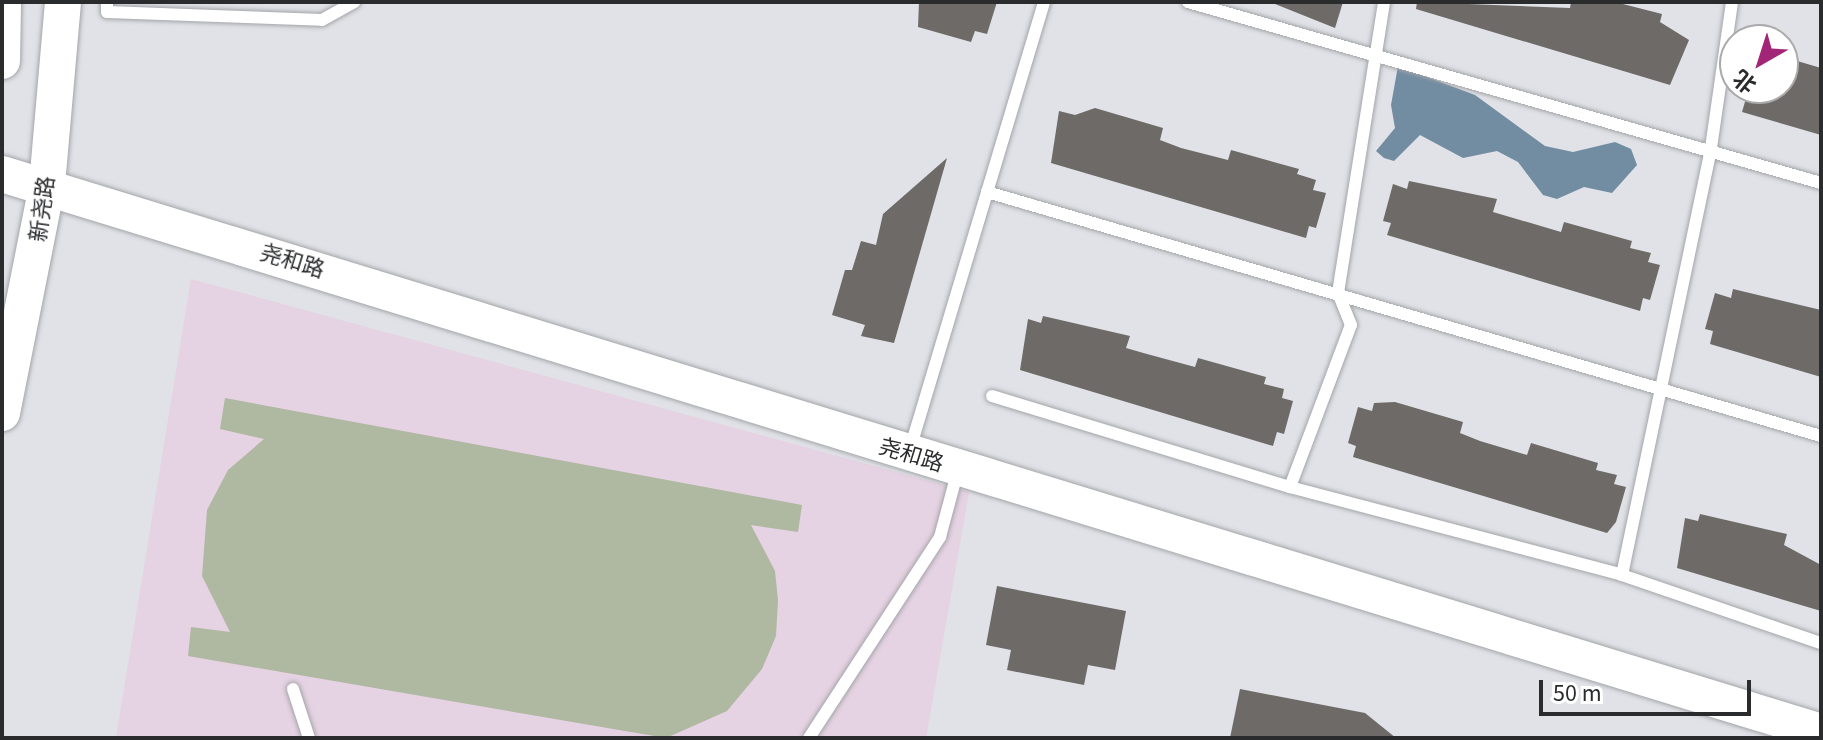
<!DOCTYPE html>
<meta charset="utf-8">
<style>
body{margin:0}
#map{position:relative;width:1823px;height:740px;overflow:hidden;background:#e0e2e7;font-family:"Source Sans 3","Noto Sans SC",sans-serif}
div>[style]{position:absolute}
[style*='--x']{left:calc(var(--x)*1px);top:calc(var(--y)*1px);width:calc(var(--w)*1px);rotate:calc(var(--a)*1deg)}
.education>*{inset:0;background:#e5d2e2}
.green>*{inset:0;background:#afb8a1}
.water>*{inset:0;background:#728ca2}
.building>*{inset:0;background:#6e6a67}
.roads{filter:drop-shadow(0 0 2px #a3a5a9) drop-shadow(0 0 2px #a3a5a9)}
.lane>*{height:12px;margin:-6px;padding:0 6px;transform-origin:6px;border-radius:6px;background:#fff}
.secondary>*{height:36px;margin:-18px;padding:0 18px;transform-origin:18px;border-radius:18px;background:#fff}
span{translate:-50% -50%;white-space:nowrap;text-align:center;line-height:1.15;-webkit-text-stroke:8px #fff;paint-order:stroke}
.street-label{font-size:22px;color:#2a2b2d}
.frame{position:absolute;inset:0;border:4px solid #2a2b2d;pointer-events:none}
.north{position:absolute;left:1719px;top:24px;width:80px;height:80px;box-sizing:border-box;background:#fff;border:2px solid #aaaaab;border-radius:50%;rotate:219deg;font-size:22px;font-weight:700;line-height:32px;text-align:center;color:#2a2b2d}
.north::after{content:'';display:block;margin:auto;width:28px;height:36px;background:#a22578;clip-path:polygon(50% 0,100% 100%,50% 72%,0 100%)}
.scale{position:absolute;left:1539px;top:680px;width:212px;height:36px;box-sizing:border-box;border:4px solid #2a2b2d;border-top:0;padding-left:10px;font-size:24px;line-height:28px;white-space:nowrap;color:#2a2b2d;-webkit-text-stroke:6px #fff;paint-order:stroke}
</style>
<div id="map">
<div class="education">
<i style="clip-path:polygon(191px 279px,969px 492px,926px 738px,116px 738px)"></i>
</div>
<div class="green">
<i style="clip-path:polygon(225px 398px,802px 505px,798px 532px,751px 525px,775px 571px,778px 600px,776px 636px,762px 669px,727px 711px,666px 738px,188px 656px,191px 627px,230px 632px,202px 576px,207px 510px,228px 470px,264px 439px,220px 429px)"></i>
</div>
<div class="water">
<i style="clip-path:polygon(1398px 66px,1475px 95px,1545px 146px,1573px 152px,1615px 142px,1631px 149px,1637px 165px,1612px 193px,1584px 187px,1557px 199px,1543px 195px,1518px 162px,1497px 151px,1463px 158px,1420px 135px,1394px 161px,1384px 158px,1376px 151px,1395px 128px,1391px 105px)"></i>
</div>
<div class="building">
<i style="clip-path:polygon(919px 2px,997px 2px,987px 34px,975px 31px,971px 42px,918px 27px)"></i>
<i style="clip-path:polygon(1270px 2px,1343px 2px,1335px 28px)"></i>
<i style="clip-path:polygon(1417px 2px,1570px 8px,1571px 2px,1615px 2px,1662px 14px,1660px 22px,1689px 40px,1670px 85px,1416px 9px)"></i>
<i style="clip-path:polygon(1787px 58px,1821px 68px,1821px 135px,1742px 112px,1749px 88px,1783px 88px)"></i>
<i style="clip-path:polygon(1095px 108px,1163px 128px,1160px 140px,1181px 148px,1228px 160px,1231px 150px,1299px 169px,1297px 174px,1316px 180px,1313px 190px,1326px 193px,1316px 228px,1309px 226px,1306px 238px,1051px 163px,1059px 111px,1075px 115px)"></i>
<i style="clip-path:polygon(947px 158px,894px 343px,861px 336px,865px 325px,832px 315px,845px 270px,852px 270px,861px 241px,876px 245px,883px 214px)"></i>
<i style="clip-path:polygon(1409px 181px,1497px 199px,1493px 212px,1561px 232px,1564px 222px,1632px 241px,1630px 248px,1651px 253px,1648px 262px,1660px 265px,1650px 300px,1643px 298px,1640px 311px,1387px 235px,1391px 223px,1383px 221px,1393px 184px,1407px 189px)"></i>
<i style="clip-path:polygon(1733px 289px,1821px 310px,1821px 377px,1710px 344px,1713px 331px,1705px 329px,1715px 293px,1731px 298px)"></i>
<i style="clip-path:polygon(1043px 316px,1130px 336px,1126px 348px,1147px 354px,1195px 367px,1198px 358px,1266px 377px,1264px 384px,1284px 389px,1282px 398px,1293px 401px,1284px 434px,1277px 432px,1273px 446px,1020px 370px,1028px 319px,1041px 323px)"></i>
<i style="clip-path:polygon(1395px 402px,1463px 422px,1460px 433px,1480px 441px,1527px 455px,1531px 443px,1598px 463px,1596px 470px,1617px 475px,1614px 484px,1626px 487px,1616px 522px,1607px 533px,1353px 457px,1356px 446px,1348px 443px,1358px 407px,1372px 411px,1374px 403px)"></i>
<i style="clip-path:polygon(1700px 514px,1787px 534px,1784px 545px,1821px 565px,1821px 611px,1677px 568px,1685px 518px,1698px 521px)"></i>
<i style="clip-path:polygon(997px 586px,1126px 611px,1115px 670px,1088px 665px,1084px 685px,1007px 670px,1011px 650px,986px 645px)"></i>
<i style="clip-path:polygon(1240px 689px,1365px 713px,1396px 738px,1230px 738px)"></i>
</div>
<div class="roads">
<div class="lane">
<i style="--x:107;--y:2;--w:10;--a:90"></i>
<i style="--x:107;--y:12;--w:215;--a:2.1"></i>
<i style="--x:322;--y:20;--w:37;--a:-29"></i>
<i style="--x:1188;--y:2;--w:658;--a:15.96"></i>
<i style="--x:987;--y:192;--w:869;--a:16.31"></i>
<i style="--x:992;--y:396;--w:312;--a:17"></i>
<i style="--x:1290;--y:487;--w:343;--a:14.8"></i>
<i style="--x:1622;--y:575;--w:210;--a:18.9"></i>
<i style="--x:910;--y:449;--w:467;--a:-73.3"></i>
<i style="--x:1290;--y:487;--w:173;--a:-69.4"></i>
<i style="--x:1351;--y:325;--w:35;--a:-112"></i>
<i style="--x:1338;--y:293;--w:295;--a:-81"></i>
<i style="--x:1622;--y:575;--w:436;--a:-78.2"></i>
<i style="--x:1711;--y:148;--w:148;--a:-81.8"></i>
<i style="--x:293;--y:689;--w:52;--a:71.9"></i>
<i style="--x:809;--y:738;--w:240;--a:-56.9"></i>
<i style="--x:940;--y:537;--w:69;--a:-75"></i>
</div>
<div class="secondary">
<i style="--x:2;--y:61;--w:59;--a:-89"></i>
<i style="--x:2;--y:174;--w:1903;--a:17.05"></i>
<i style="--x:2;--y:413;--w:232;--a:-78.8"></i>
<i style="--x:47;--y:185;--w:184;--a:-85"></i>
</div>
</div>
<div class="street-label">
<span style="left:43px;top:209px;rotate:-82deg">新尧路</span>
<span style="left:292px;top:262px;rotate:17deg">尧和路</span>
<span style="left:911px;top:456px;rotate:17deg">尧和路</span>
</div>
<div class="frame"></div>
<div class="north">北</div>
<div class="scale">50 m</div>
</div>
